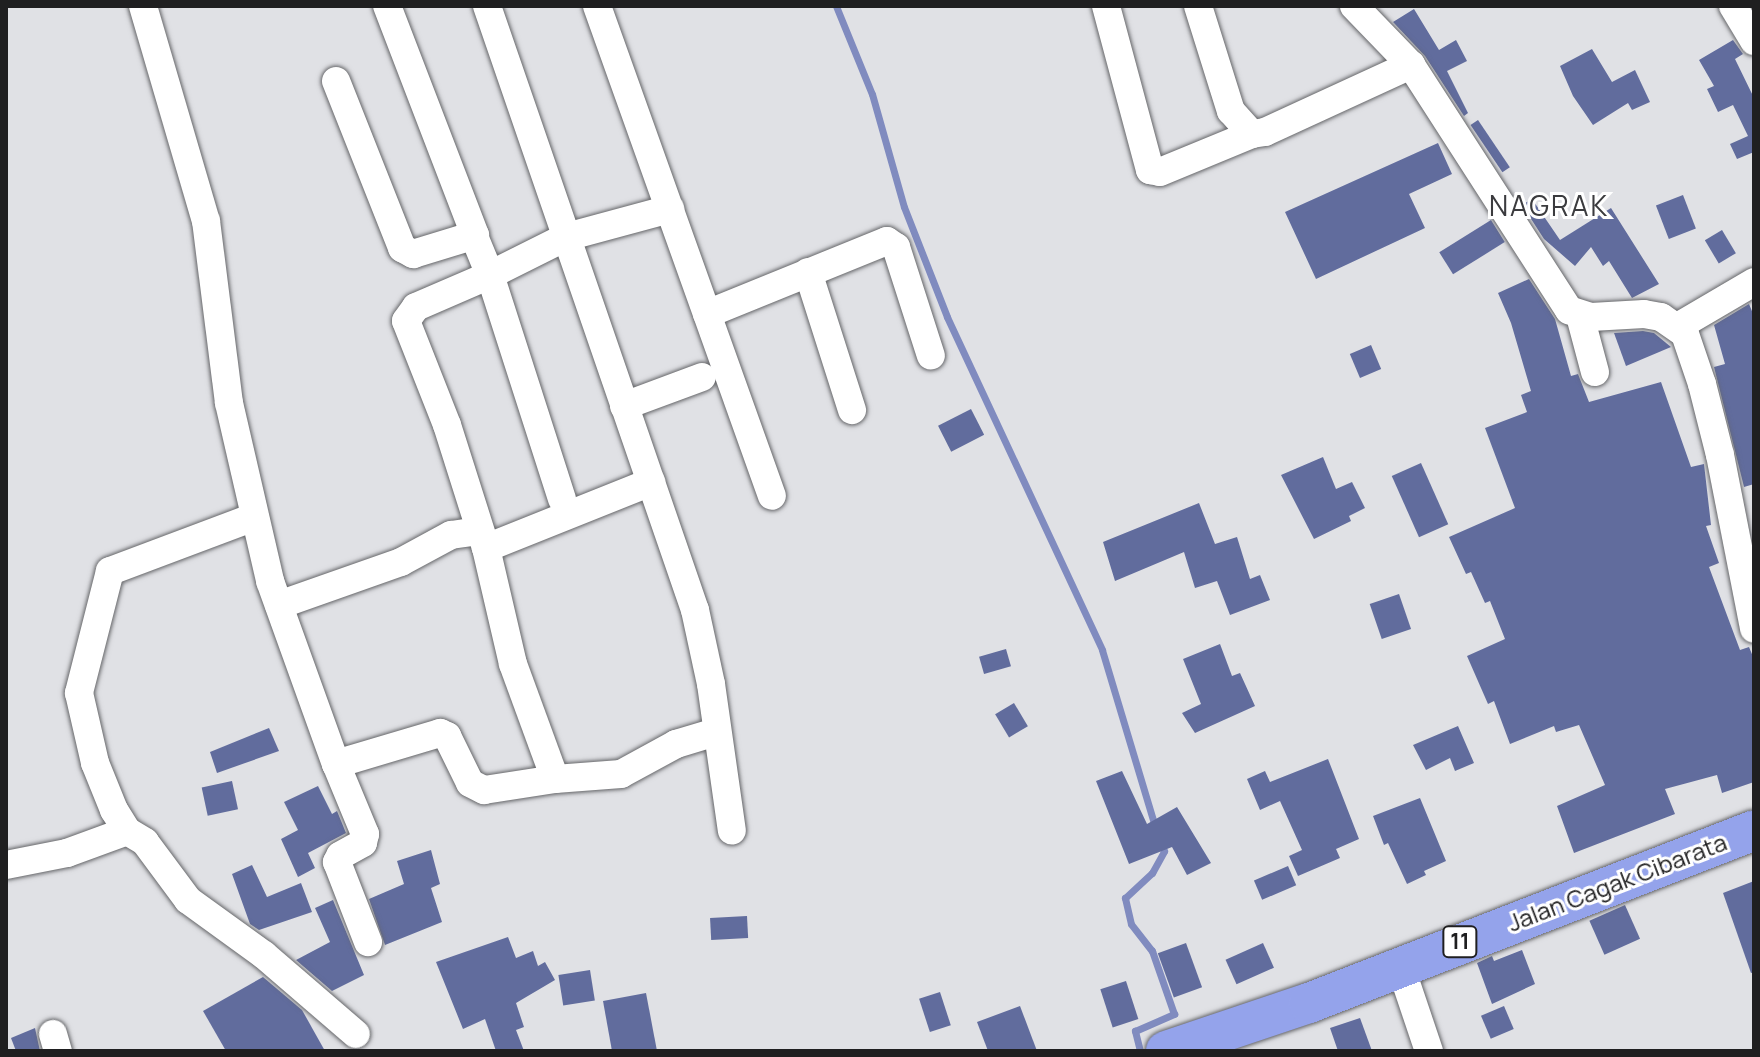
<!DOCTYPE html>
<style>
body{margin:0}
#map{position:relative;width:1760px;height:1057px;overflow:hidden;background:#e0e1e5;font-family:Manrope,sans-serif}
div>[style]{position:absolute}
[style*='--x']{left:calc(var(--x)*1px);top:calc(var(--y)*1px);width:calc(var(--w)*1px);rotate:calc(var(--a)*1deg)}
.stream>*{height:7px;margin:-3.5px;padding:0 3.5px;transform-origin:3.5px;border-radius:3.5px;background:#808bbf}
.building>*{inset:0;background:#616c9d;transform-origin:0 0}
.roads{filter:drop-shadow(0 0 2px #656669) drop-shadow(0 0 2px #656669)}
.minor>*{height:28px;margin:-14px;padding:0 14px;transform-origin:14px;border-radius:14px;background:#fff}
.highway>*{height:40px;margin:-20px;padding:0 20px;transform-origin:20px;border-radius:20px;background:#94a3eb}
span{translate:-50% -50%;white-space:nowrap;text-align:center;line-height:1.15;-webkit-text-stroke:6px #fff;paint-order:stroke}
.shield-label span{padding:2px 6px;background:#fff;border:2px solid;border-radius:6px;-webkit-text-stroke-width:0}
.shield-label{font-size:22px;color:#1f1f20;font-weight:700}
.street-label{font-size:24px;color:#1f1f20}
.quarter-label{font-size:28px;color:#3b3b3e;letter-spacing:2px}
.frame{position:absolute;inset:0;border:8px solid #1f1f20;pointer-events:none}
</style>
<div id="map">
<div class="stream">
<i style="--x:836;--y:6;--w:95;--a:67.8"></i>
<i style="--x:872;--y:94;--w:117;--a:74.2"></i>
<i style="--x:904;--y:207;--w:118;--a:68.6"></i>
<i style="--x:947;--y:317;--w:367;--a:65"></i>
<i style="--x:1102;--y:650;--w:188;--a:73.3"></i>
<i style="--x:1140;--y:1051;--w:21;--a:-104"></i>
<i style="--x:1135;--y:1031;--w:43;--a:-23.6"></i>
<i style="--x:1174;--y:1014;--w:67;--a:-109.2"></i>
<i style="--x:1152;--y:951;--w:34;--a:-128"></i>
<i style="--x:1131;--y:924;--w:27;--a:-103"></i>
<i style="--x:1125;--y:898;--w:37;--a:-43"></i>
<i style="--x:1152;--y:873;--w:25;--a:-61"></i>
<i style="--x:1164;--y:851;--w:10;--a:-114"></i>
</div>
<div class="building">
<i style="clip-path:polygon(1414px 9px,1439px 50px,1456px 40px,1467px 61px,1447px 71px,1468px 113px,1464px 116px,1425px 56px,1393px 22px)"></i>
<i style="clip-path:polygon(1733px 40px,1743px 54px,1735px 59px,1754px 98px,1754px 152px,1737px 159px,1730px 144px,1748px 136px,1733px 105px,1718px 112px,1707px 89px,1714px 86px,1699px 60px)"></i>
<i style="clip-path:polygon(1592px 49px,1612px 82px,1635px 70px,1650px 102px,1632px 110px,1628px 103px,1593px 125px,1573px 96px,1560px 66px)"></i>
<i style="left:1478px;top:120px;width:57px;height:9px;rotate:56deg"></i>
<i style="clip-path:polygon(1438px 143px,1452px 174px,1409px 194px,1425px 228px,1316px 279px,1285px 212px)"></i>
<i style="left:1683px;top:195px;width:36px;height:29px;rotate:69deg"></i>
<i style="clip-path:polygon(1532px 199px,1560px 240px,1611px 208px,1659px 284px,1632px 298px,1609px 261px,1603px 266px,1591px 247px,1575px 266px,1544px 239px,1522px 205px)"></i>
<i style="left:1491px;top:220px;width:26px;height:61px;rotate:58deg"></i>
<i style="left:1722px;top:230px;width:27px;height:20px;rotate:59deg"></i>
<i style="clip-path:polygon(1529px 279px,1555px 319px,1571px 376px,1578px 374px,1589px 402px,1661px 382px,1691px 467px,1704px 464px,1711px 525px,1706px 526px,1719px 563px,1709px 567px,1740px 650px,1749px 647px,1754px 659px,1754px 782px,1722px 793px,1717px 775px,1665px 789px,1675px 814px,1574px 853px,1557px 806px,1605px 785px,1579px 725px,1556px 732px,1554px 726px,1510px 744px,1494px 701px,1488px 704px,1467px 656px,1505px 639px,1490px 601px,1485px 603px,1471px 572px,1466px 574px,1449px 537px,1515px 508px,1485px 428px,1527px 412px,1521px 395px,1531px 391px,1511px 323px,1498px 293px)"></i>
<i style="clip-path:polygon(1749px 304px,1754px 316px,1754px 484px,1744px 487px,1714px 367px,1725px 364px,1714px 325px)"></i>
<i style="clip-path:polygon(1643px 331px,1654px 333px,1671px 347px,1626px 366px,1614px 333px)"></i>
<i style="left:1371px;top:345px;width:26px;height:23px;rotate:67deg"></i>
<i style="left:971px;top:409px;width:29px;height:37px;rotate:63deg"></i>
<i style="clip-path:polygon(1323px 457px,1336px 489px,1352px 482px,1365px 508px,1349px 516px,1351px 521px,1314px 539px,1281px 475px)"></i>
<i style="left:1421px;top:463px;width:67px;height:32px;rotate:66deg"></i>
<i style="clip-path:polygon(1199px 503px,1215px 544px,1237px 537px,1250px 579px,1260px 575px,1270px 600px,1230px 615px,1217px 581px,1195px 588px,1184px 552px,1115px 581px,1103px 542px)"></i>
<i style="left:1399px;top:594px;width:37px;height:31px;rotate:71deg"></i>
<i style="clip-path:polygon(1220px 644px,1232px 676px,1240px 673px,1255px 706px,1195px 733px,1182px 713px,1201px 704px,1183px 659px)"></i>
<i style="left:1006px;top:649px;width:18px;height:28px;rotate:74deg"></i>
<i style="left:1014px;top:703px;width:27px;height:22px;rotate:59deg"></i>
<i style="clip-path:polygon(1458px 726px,1474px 763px,1455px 771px,1450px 758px,1426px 770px,1413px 745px)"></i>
<i style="clip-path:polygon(269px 728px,279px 751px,217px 773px,210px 752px)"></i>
<i style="clip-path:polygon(1328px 759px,1359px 839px,1336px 849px,1340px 858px,1298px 876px,1289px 856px,1302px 850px,1280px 801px,1260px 810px,1247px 779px,1265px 771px,1270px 782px)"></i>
<i style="clip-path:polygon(1122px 771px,1147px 824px,1177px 807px,1211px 863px,1187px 875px,1172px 847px,1129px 864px,1096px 781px)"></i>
<i style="left:232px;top:781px;width:29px;height:31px;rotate:78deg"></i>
<i style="clip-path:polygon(318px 786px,332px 814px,337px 811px,346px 833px,308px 853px,315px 868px,298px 877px,281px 839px,298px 830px,284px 802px)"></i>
<i style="clip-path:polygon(1420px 798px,1446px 861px,1424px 871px,1426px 875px,1407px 884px,1388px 843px,1384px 845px,1373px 816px)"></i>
<i style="clip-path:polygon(431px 850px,440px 884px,431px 888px,442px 922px,385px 945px,369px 899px,404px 884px,397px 861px)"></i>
<i style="clip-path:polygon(252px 865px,267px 897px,301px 883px,312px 912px,259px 930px,250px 924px,232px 874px)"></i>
<i style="left:1288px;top:866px;width:21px;height:37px;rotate:67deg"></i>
<i style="clip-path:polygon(1754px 881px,1754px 972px,1751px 973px,1723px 893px)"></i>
<i style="clip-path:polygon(333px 900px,364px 975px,332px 991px,296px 960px,330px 942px,315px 908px)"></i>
<i style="left:1625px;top:905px;width:37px;height:39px;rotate:66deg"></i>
<i style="left:747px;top:916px;width:22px;height:37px;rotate:87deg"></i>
<i style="clip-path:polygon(508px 937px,516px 958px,533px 951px,538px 966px,545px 962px,555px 980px,516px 1003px,524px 1027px,516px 1030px,524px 1051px,496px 1051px,485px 1019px,463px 1029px,436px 962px)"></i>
<i style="left:1186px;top:943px;width:47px;height:30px;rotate:70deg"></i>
<i style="left:1263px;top:943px;width:27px;height:41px;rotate:66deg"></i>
<i style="clip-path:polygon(1522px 950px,1535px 984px,1492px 1004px,1477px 963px,1492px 956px,1494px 961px)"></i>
<i style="left:590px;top:970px;width:31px;height:32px;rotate:81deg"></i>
<i style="clip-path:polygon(263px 977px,302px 1010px,325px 1051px,226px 1051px,203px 1011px)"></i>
<i style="left:1126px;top:981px;width:40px;height:27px;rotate:72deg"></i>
<i style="left:940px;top:992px;width:35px;height:22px;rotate:72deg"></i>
<i style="clip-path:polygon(646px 993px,657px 1051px,612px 1051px,603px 1001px)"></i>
<i style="clip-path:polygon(1020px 1006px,1037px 1051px,988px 1051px,977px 1022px)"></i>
<i style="left:1504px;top:1006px;width:25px;height:25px;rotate:67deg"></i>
<i style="clip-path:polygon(1360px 1018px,1372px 1051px,1338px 1051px,1330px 1028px)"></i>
<i style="clip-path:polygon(35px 1028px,40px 1051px,16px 1051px,11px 1038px)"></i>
</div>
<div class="roads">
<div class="minor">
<i style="--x:143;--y:6;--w:224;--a:73.7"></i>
<i style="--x:206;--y:221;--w:183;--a:82.8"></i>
<i style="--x:229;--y:403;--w:183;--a:77"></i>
<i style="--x:270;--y:581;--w:195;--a:70.2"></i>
<i style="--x:336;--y:764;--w:76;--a:67.5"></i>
<i style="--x:365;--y:834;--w:9;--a:103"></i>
<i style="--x:363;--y:843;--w:26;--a:151"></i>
<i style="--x:340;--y:856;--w:7;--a:117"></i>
<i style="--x:337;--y:862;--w:86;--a:68.8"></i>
<i style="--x:487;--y:6;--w:639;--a:71"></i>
<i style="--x:695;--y:610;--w:76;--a:77.8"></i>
<i style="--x:711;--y:684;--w:148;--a:81.9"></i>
<i style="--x:597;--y:6;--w:520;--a:70.35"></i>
<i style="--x:1106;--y:6;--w:170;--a:75"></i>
<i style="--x:1150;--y:170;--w:10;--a:11"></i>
<i style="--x:1160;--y:172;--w:100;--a:-22.4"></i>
<i style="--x:1252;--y:134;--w:13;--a:-9"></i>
<i style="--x:1265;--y:132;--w:161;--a:-24.7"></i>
<i style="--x:1198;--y:6;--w:110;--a:72.6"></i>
<i style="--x:1231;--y:111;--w:31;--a:48"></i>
<i style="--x:1354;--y:6;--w:82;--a:46"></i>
<i style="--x:1411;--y:65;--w:292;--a:57.2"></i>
<i style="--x:1569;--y:310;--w:23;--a:18"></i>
<i style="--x:1591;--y:317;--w:53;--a:-3.2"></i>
<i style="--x:1644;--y:314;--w:17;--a:10"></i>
<i style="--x:1661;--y:317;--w:29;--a:35"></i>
<i style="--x:1685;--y:334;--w:53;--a:71.2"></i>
<i style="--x:1702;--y:384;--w:73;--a:75.8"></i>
<i style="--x:1720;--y:455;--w:177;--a:78.9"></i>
<i style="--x:1733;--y:6;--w:41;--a:59"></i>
<i style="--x:336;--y:81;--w:180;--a:68.4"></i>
<i style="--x:402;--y:248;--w:13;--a:29"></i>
<i style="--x:413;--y:254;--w:65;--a:-17"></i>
<i style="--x:475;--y:235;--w:245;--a:-111"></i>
<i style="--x:474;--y:236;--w:42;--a:67.7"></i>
<i style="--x:490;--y:275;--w:81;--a:156.6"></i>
<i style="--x:416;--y:307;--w:17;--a:126"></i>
<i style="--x:406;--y:321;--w:112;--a:68.5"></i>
<i style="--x:447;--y:425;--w:129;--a:72.4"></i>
<i style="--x:486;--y:548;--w:119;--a:76.9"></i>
<i style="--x:513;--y:664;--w:122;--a:69.9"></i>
<i style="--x:808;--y:272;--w:145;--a:72.3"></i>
<i style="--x:707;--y:314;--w:194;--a:-22.1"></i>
<i style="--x:887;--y:241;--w:11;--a:34"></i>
<i style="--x:896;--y:247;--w:114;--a:72.2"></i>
<i style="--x:1580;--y:316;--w:58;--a:75"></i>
<i style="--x:1679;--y:326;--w:87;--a:-30.4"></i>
<i style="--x:624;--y:406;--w:83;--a:-20.4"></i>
<i style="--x:562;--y:499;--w:235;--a:-107.8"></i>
<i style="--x:490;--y:275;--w:85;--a:-26.6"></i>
<i style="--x:566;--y:237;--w:108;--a:-15.1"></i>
<i style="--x:254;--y:517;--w:154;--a:159.4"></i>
<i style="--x:110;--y:571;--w:126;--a:104.3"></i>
<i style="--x:79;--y:693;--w:72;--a:77.1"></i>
<i style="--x:95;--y:763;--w:51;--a:68"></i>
<i style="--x:114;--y:810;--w:25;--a:58"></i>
<i style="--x:127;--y:831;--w:21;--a:31"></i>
<i style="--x:145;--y:842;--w:72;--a:53.4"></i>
<i style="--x:188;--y:900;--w:94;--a:35.9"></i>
<i style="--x:264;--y:955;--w:121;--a:40.7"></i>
<i style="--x:486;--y:548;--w:178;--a:-21.8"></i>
<i style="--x:279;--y:605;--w:129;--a:-19.4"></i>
<i style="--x:401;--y:562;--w:57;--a:-28.4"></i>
<i style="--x:451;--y:535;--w:29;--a:-8"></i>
<i style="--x:336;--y:764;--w:109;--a:-16.6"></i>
<i style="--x:440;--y:733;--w:8;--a:23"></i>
<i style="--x:447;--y:736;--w:52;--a:63.9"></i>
<i style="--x:470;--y:783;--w:16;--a:27"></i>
<i style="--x:484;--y:790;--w:72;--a:-8.8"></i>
<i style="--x:555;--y:779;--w:66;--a:-4.3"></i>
<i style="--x:621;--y:774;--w:63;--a:-28.6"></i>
<i style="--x:676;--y:744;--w:42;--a:-16.7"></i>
<i style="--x:6;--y:865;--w:62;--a:-11.1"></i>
<i style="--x:67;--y:853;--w:64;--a:-20.1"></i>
<i style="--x:1400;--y:965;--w:91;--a:71.4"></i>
<i style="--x:53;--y:1034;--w:18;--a:74"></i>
</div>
<div class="highway">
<i style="--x:1166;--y:1051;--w:151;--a:-18.6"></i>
<i style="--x:1309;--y:1003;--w:477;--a:-21.2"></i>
</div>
</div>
<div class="shield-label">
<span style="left:1460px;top:942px">11</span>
</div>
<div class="street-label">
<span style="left:1617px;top:882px;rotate:-21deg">Jalan Cagak Cibarata</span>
</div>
<div class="quarter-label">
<span style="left:1549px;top:205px">NAGRAK</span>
</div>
<div class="frame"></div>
</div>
